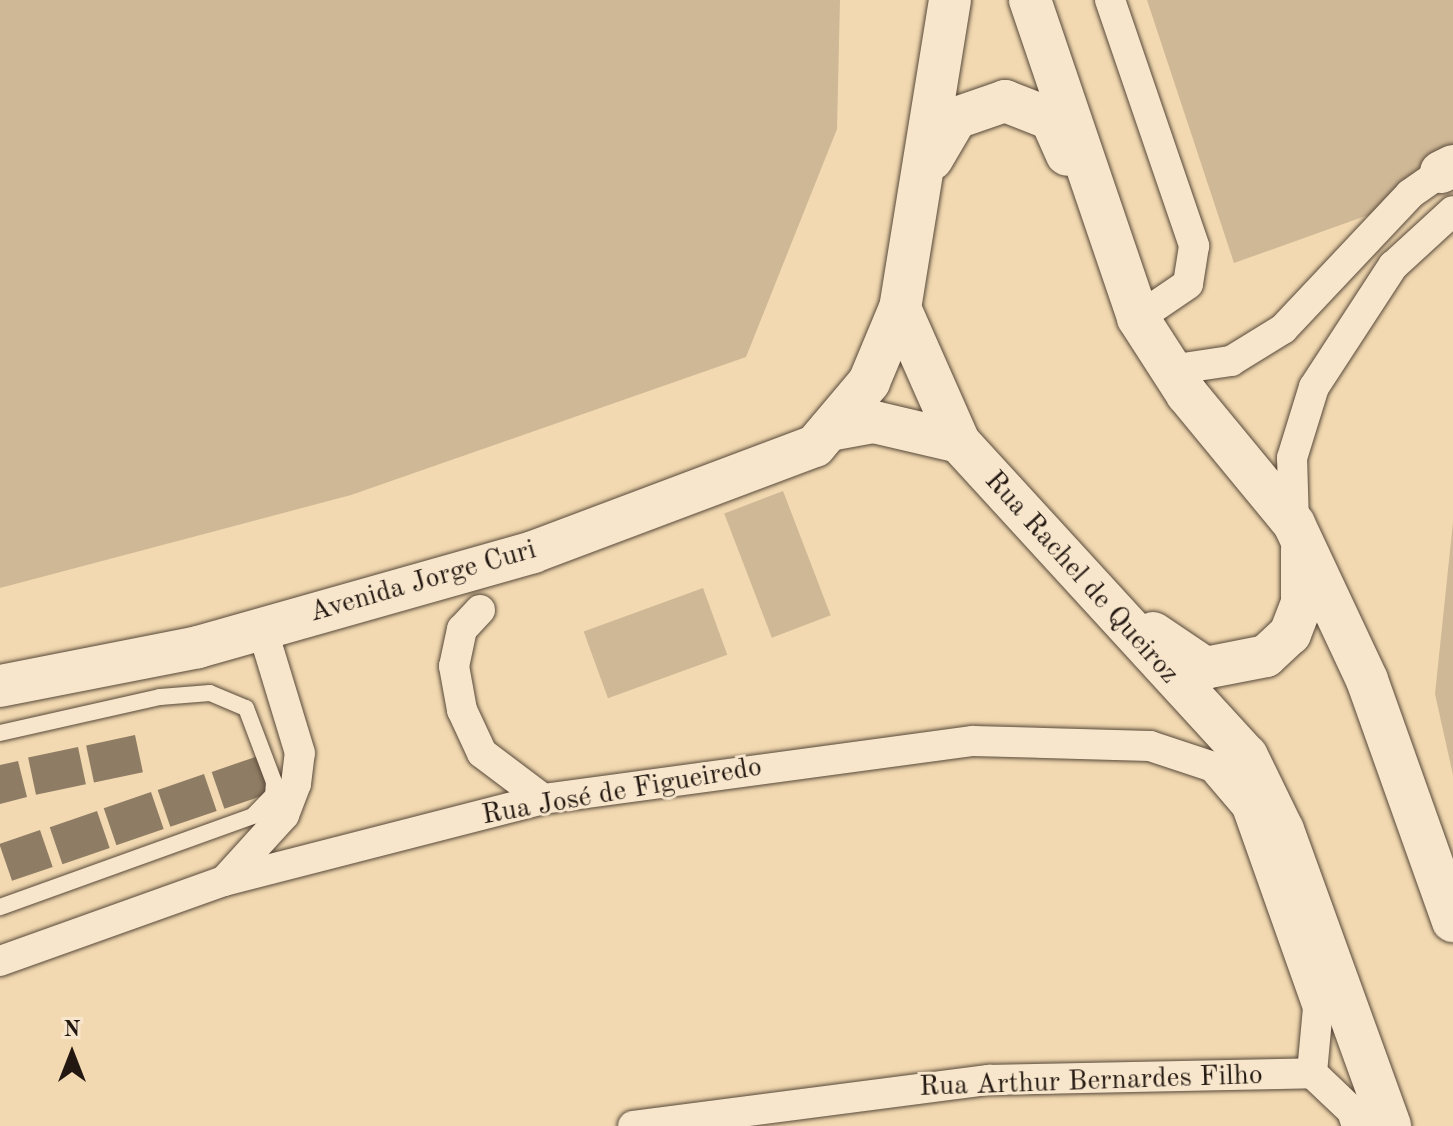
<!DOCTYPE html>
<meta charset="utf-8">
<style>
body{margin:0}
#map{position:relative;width:1453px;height:1126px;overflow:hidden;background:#f2d9b1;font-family:"Old Standard TT",serif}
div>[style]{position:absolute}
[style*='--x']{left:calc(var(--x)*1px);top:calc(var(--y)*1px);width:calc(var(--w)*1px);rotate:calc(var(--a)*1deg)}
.green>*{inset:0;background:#cfb896;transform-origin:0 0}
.building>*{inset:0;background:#8f7c64;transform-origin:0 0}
.roads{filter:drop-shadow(0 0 2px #574839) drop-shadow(0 0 2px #574839)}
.lane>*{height:16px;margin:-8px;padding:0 8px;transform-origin:8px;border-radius:8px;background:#f7e6cc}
.street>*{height:30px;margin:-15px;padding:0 15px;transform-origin:15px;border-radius:15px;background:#f7e6cc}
.secondary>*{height:42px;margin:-21px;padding:0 21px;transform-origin:21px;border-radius:21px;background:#f7e6cc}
span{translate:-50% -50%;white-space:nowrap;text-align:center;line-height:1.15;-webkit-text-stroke:6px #f7e6cc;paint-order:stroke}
.street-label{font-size:28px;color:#231811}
.north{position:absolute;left:32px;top:1014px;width:80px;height:80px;-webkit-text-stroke:6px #f7e6cc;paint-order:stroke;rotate:0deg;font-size:22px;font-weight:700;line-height:32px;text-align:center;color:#231811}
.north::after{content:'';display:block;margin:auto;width:28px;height:36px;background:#231811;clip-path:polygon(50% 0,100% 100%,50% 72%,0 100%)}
</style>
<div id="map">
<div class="green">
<i style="clip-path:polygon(0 0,840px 0,837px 129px,746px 357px,351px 495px,0 588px)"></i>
<i style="clip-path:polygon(1147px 0,1453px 0,1453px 146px,1385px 209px,1234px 263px)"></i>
<i style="left:783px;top:491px;width:133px;height:63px;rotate:69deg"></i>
<i style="clip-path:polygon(1453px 522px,1453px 775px,1435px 694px)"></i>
<i style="left:703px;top:588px;width:71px;height:127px;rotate:70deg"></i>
</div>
<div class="building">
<i style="left:135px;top:735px;width:38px;height:50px;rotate:78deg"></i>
<i style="left:78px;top:747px;width:38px;height:51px;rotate:78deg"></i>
<i style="left:258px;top:756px;width:39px;height:49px;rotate:71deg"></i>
<i style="clip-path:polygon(18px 761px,27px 797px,0 804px,0 765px)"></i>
<i style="left:204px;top:774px;width:39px;height:49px;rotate:71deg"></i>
<i style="left:151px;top:792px;width:39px;height:50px;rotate:71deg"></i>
<i style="left:97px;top:811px;width:39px;height:50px;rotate:71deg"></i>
<i style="left:40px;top:830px;width:39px;height:43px;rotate:71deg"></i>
</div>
<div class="roads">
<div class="lane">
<i style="--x:0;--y:733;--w:164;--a:-12.7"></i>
<i style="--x:160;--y:697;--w:50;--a:-4.6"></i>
<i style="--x:210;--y:693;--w:39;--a:23"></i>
<i style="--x:246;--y:708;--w:79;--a:69.3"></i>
<i style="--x:274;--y:782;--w:13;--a:94"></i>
<i style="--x:273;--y:795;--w:29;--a:134"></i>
<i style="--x:253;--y:816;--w:269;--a:160.2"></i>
</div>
<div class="street">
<i style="--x:1110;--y:0;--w:260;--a:71.1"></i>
<i style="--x:1194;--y:246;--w:38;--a:99"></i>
<i style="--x:1188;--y:284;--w:60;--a:145.8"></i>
<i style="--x:1170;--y:370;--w:62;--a:-8.4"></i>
<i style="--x:1231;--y:361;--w:61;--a:-31.6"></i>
<i style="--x:1283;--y:329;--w:185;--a:-46.7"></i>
<i style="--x:1410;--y:194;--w:38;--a:-35"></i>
<i style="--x:1294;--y:524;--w:66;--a:-91.7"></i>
<i style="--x:1292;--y:458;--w:74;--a:-72.8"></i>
<i style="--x:1314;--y:387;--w:145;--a:-56.9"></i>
<i style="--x:1393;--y:266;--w:81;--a:-42.5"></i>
<i style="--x:480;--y:610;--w:26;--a:133"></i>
<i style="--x:462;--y:629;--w:38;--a:102"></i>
<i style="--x:454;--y:666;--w:45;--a:79.7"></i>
<i style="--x:462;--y:710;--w:47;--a:65.1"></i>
<i style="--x:482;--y:753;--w:76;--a:37"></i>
<i style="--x:224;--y:881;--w:89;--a:-47.7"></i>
<i style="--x:284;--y:815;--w:33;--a:-69"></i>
<i style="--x:296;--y:784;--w:31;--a:-83"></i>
<i style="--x:300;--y:753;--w:131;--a:-106.9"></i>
<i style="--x:0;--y:961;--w:238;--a:-19.7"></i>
<i style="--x:224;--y:881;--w:329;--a:-14.4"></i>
<i style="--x:543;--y:799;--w:434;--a:-7.7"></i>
<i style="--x:973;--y:741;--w:177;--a:1.6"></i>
<i style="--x:1150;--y:746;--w:66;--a:18.4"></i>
<i style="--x:1213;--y:767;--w:52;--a:49.6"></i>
<i style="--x:1247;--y:807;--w:213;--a:70.5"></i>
<i style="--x:1318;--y:1008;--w:65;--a:95.3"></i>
<i style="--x:1312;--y:1073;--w:55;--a:43.5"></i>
<i style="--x:1352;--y:1111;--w:16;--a:72"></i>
<i style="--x:633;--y:1126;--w:359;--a:-7.4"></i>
<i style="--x:989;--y:1080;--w:323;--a:-1.2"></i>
</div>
<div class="secondary">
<i style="--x:950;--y:0;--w:312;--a:99.2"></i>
<i style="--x:900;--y:308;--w:146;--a:66.2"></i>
<i style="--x:959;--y:442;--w:426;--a:47.5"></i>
<i style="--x:1247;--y:756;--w:82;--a:64.1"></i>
<i style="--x:1283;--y:830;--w:315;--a:70.1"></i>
<i style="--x:1030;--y:0;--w:336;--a:71.2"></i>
<i style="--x:1138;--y:318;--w:90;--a:57.2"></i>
<i style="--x:1187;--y:394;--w:168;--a:50.5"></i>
<i style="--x:1294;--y:524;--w:172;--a:64.9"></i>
<i style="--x:1367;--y:680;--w:256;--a:70.4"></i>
<i style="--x:932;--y:159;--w:48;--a:-59.7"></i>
<i style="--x:956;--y:118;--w:52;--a:-19.1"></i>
<i style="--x:1005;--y:101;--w:49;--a:21.4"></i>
<i style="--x:1051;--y:119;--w:39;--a:66"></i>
<i style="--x:1441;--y:172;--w:13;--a:-27"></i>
<i style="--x:829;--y:430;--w:46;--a:-10.1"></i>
<i style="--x:874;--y:422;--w:87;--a:13.2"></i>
<i style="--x:1153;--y:633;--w:63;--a:33.9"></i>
<i style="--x:1205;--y:668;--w:62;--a:-11.1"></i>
<i style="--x:1266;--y:656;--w:33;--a:-43"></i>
<i style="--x:1290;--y:634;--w:33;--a:-69"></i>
<i style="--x:1302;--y:603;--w:54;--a:-90"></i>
<i style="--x:0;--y:686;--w:202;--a:-11.1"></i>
<i style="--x:198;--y:647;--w:348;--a:-15.8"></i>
<i style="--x:533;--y:552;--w:301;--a:-20.6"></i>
<i style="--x:815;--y:446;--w:84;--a:-49.8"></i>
<i style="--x:869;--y:382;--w:80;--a:-67.3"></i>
</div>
</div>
<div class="street-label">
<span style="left:1081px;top:578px;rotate:48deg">Rua Rachel de Queiroz</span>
<span style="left:423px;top:582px;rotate:-16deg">Avenida Jorge Curi</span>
<span style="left:622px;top:792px;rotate:-10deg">Rua José de Figueiredo</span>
<span style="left:1091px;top:1082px;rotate:-2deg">Rua Arthur Bernardes Filho</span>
</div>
<div class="north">N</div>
</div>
